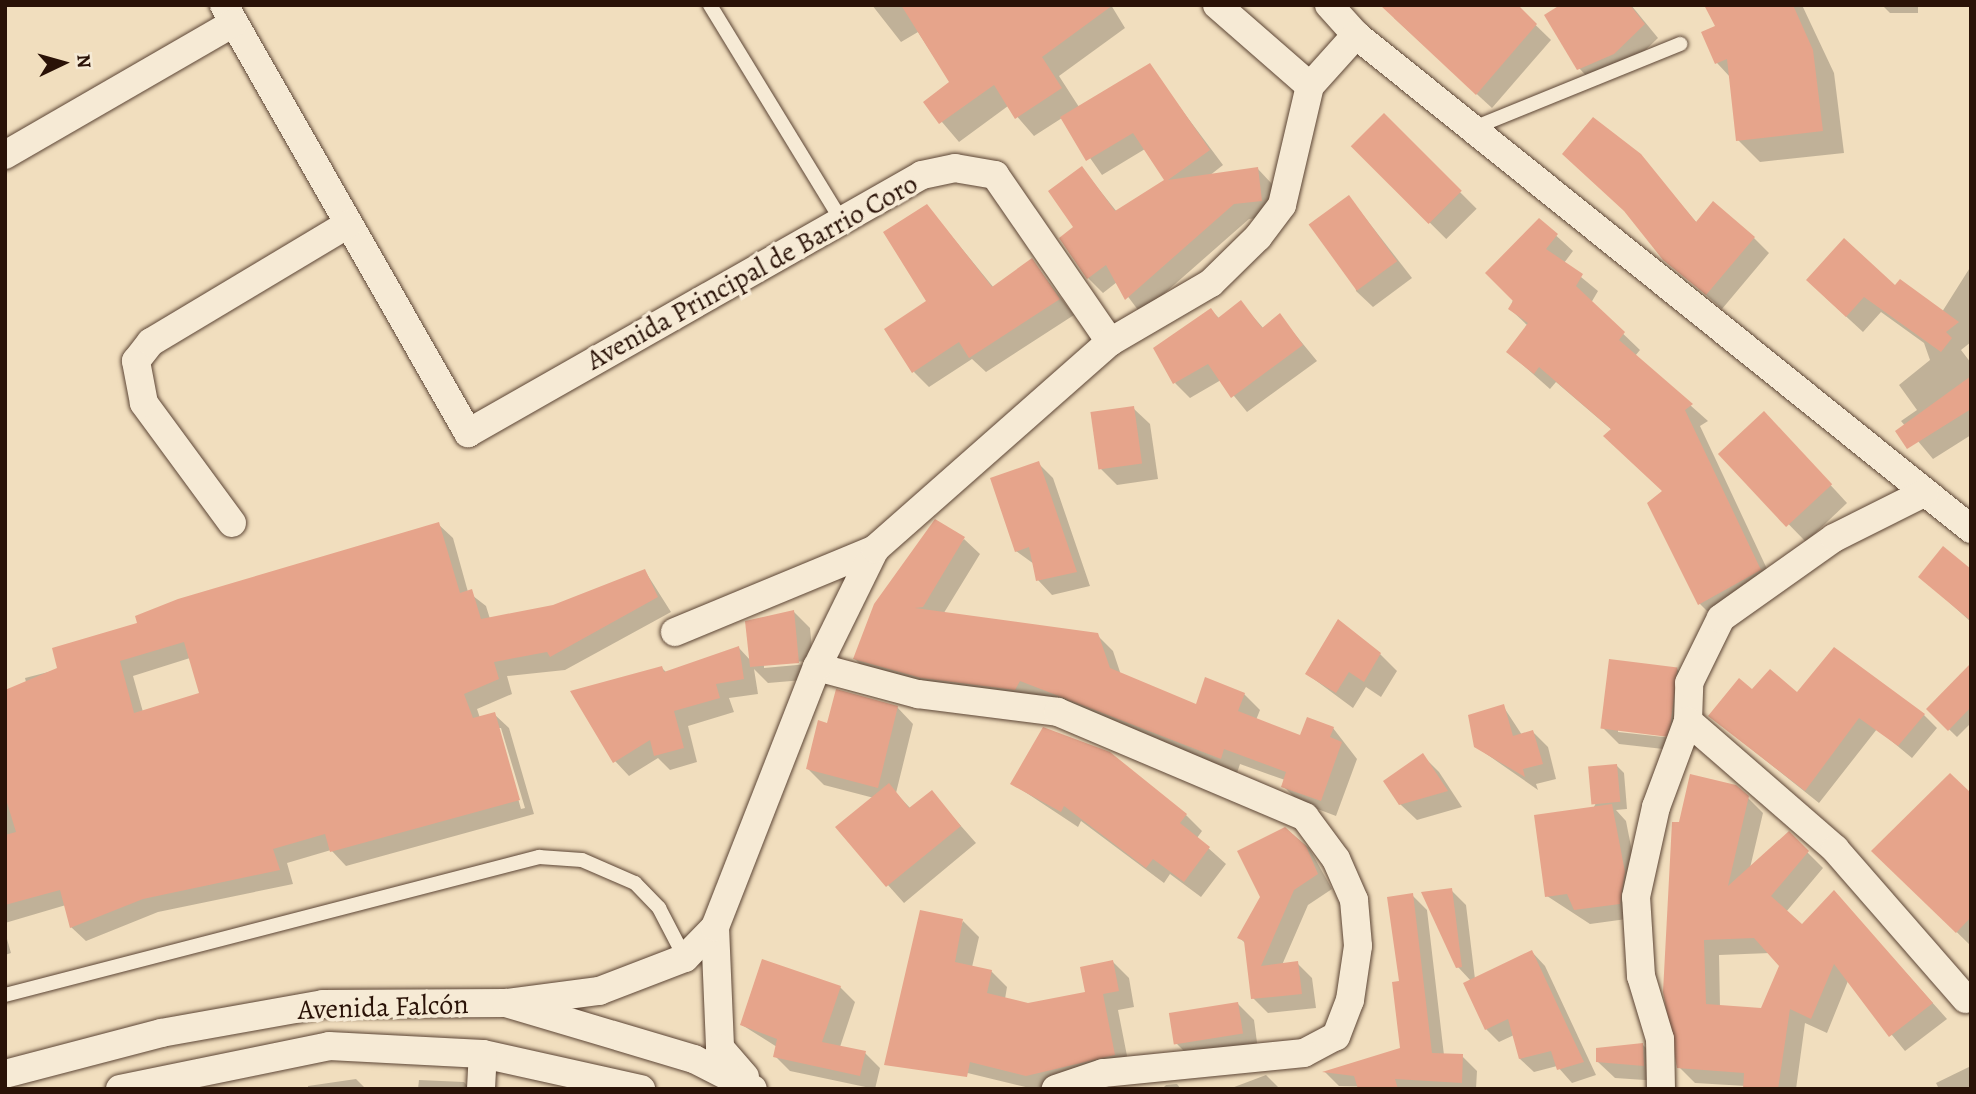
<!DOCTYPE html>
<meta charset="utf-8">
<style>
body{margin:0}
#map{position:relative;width:1976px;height:1094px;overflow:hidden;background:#f1debe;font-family:Alegreya,serif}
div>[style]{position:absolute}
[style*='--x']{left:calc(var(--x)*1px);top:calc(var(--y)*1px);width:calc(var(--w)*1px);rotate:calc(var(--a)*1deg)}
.shadow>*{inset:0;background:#0003;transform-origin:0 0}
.building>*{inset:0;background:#e6a48b;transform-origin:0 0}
.roads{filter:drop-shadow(0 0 2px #5c4535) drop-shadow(0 0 2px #5c4535)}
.service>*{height:14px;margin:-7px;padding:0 7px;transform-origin:7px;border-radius:7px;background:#f6ead5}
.minor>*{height:28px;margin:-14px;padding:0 14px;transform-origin:14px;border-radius:14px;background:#f6ead5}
span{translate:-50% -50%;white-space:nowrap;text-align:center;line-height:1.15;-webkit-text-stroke:7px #f6ead5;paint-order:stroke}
.street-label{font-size:28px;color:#2a1207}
.frame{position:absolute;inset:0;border:7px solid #2a1207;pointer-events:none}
.north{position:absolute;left:28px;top:28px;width:70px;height:70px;-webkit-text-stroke:5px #f6ead5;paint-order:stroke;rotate:85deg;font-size:19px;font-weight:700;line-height:28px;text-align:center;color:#2a1207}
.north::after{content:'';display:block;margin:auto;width:24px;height:32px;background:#2a1207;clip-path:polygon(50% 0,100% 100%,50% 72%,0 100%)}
</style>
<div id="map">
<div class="shadow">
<i style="clip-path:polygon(872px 5px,1111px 5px,1125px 28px,1059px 76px,1079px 107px,1149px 66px,1223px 165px,1209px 176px,1258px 169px,1272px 184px,1276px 216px,1249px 219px,1141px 314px,1117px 282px,1103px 293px,1088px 278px,1075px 228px,1082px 168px,1117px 212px,1166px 181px,1145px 149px,1102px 175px,1062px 118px,1034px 136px,1008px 106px,959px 142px,925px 102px,951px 83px,918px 32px,901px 42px)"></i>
<i style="clip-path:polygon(1515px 5px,1551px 40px,1492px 108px,1394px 18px)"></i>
<i style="clip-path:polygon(1601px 5px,1631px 5px,1658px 38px,1628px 67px,1592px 82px,1579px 68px)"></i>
<i style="clip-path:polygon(1706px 5px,1802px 5px,1834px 73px,1844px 153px,1760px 162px,1738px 140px,1731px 78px,1717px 63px,1718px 27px)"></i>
<i style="clip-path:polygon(1882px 5px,1918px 5px,1918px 13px,1890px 13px)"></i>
<i style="left:1384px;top:116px;width:131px;height:43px;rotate:45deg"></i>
<i style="clip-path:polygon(1639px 155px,1697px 223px,1754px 238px,1769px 253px,1722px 309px,1665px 259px)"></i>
<i style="clip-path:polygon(1349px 197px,1412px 278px,1373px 307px,1356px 291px)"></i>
<i style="clip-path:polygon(927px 206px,994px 288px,1032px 260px,1074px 315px,986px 372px,972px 359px,929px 387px,914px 372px,928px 302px)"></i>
<i style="clip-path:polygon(1539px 220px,1573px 251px,1564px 263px,1598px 291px,1591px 303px,1640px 350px,1635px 356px,1708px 421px,1700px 426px,1775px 586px,1716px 620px,1700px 604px,1664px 492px,1612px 430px,1556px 382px,1550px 389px,1508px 352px,1528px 326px,1510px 309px)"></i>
<i style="clip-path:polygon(1971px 266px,1971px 342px,1961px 350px,1971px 363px,1971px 435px,1933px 459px,1901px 421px,1917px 410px,1899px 385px,1930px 360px,1924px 343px,1881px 312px,1863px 332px,1825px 297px,1895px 288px,1942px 312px)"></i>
<i style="clip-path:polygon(1241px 303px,1264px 329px,1280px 316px,1317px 361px,1247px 412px,1221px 380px,1190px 398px,1175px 383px,1211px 310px,1220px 319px)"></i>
<i style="clip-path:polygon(1133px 408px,1150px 424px,1158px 479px,1117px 485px,1101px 469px)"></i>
<i style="clip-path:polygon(1780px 430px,1847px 503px,1806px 542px,1724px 458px)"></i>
<i style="clip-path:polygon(1038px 463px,1053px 478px,1090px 586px,1052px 595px,1038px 580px,1034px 564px,1016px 551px)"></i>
<i style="clip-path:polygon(evenodd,438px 524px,453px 538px,468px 592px,486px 606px,490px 619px,554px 607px,645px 571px,671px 612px,565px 670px,507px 676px,512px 694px,477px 709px,480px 718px,494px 714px,509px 728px,534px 814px,346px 866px,331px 850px,287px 863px,293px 884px,158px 912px,86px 941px,71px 927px,66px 905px,5px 923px,5px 691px,27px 686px,25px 678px,60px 669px,139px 625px,438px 524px,190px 658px,201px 694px,143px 712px,133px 676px,190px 658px,438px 524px,498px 728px,501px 728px,525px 808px,521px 809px,498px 728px)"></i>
<i style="clip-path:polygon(964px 539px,980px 554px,942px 616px,1097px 635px,1113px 651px,1121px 675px,1197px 706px,1244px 694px,1260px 710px,1256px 720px,1301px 737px,1333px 728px,1357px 759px,1336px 816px,1299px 802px,1283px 786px,1285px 780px,1240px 764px,1237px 773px,870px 675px,855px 659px)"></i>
<i style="clip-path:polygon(1971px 571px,1971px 622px,1921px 577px)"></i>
<i style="clip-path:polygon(evenodd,794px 612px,810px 628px,815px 679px,768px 683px,754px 669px,758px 694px,729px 698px,734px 712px,688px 726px,697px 762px,670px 770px,658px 758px,629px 776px,615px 761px,662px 668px,667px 673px,739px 648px,751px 661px,794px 612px,808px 661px,808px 664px,764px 668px,764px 664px,808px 661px)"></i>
<i style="clip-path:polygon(1380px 654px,1397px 671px,1381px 697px,1366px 687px,1353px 708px,1307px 674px)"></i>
<i style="clip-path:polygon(evenodd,1677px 669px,1694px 686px,1681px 751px,1619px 744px,1602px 727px,1677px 669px,1618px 728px,1674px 735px,1673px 738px,1618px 732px,1618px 728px)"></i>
<i style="clip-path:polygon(1971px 688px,1971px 723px,1957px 737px,1928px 709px)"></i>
<i style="clip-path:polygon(1752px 692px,1924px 715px,1937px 728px,1912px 758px,1877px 729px,1819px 803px,1710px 716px)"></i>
<i style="clip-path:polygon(1503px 706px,1522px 735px,1533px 732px,1548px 747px,1556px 779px,1536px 784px,1538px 790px,1475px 746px)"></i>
<i style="clip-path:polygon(897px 707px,913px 724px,896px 793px,911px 809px,931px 792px,976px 843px,904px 903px,837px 828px,874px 798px,824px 785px,808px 769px,828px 725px)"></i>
<i style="clip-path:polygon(1423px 756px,1439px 772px,1462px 807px,1417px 820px,1400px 804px)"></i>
<i style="clip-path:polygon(1616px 765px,1624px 773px,1627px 809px,1616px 810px,1626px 821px,1639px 887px,1634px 918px,1590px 924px,1547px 896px)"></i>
<i style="clip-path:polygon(1013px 784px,1186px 815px,1202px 831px,1197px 838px,1226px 864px,1201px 897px,1170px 874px,1164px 883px,1081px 821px,1078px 827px)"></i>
<i style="clip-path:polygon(1971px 794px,1971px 946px,1893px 870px)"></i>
<i style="clip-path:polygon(evenodd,1747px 797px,1763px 813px,1750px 868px,1789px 834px,1823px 868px,1786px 912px,1802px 926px,1834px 892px,1947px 1019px,1905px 1051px,1848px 981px,1827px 1033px,1805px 1023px,1796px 1089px,1695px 1083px,1679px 1067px,1665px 992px,1747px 797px,1770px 953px,1781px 966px,1762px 1010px,1720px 1007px,1719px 955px,1770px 953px)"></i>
<i style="clip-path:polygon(1285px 828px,1309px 848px,1332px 889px,1308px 905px,1282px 965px,1297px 963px,1312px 978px,1316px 1008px,1268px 1013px,1253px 998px,1246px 944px,1239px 937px,1262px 897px)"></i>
<i style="clip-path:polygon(1451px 890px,1466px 905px,1475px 979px,1532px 952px,1545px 966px,1596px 1075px,1572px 1083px,1557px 1066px,1534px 1072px,1520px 1059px,1514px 1035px,1499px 1042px,1486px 1029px,1471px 981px,1458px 967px)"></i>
<i style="clip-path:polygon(1412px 895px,1427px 910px,1444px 1055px,1462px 1056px,1477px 1071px,1476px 1089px,1339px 1086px,1325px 1072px,1401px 1049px)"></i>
<i style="clip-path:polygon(963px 921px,979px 937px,972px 967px,991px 971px,1007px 987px,1005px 999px,1028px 1005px,1087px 993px,1113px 962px,1129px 978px,1134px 1007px,1118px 1010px,1130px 1071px,1034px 1089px,910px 1059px)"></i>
<i style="clip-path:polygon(5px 932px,11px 953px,5px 955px,7px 938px)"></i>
<i style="clip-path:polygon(840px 987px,855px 1002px,840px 1047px,865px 1053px,880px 1068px,875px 1089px,790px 1071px,775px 1056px,777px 1047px,742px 1025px)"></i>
<i style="clip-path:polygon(1238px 1004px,1254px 1020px,1258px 1050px,1193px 1060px,1176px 1043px)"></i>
<i style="clip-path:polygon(1643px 1045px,1659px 1061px,1660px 1081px,1615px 1078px,1598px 1062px)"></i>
<i style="clip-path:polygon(1971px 1066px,1971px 1089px,1939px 1089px,1936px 1083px)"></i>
<i style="clip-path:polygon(1266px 1075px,1280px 1089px,1229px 1089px)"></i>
<i style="clip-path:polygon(356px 1079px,366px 1089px,308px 1089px,308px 1086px)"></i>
<i style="clip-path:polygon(419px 1080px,464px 1082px,470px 1089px,418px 1089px)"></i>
<i style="clip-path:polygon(1177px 1084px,1181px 1089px,1162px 1089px,1166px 1085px)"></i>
</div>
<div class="building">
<i style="clip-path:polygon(901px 5px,1113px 5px,1042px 57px,1062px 88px,1015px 119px,994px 85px,939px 124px,923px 102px,949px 82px)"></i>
<i style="clip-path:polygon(1380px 5px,1518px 5px,1537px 24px,1476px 95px)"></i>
<i style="clip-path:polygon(1560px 5px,1630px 5px,1645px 24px,1614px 54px,1577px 70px,1544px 15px)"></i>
<i style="clip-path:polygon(1704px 5px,1793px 5px,1813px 50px,1823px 131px,1736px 141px,1727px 59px,1715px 64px,1701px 32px,1715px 26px)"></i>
<i style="clip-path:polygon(1150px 63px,1210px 150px,1168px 180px,1258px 167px,1262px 201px,1234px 204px,1125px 300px,1106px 265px,1087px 279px,1059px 238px,1073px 227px,1048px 191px,1082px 166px,1115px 211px,1164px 180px,1133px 133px,1086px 161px,1060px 117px)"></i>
<i style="left:1384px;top:113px;width:110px;height:47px;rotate:45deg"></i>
<i style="clip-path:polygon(1593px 117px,1641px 154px,1696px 222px,1713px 201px,1755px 237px,1706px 295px,1663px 260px,1624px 211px,1562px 154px)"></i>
<i style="left:1349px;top:195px;width:82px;height:50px;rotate:54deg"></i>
<i style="clip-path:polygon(927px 204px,992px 287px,1032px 258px,1060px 299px,969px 358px,959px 342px,912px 373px,884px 329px,926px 301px,883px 232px)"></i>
<i style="clip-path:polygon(1539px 218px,1558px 234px,1546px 249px,1583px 274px,1576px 286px,1625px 332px,1619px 340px,1693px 404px,1685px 410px,1761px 570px,1698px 605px,1647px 503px,1662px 491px,1603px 436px,1611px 429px,1539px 367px,1534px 374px,1506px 352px,1528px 323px,1508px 309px,1513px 301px,1485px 273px)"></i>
<i style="clip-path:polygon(1844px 238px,1895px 285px,1900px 279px,1959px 322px,1946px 332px,1952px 338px,1941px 352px,1864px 297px,1846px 317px,1806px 280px)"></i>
<i style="clip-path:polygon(1241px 300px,1262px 328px,1280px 313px,1303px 345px,1231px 398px,1208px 364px,1173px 384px,1153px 348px,1211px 308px,1218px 318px)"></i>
<i style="clip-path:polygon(1971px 376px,1971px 409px,1907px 449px,1895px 431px)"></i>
<i style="left:1134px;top:406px;width:58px;height:44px;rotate:82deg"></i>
<i style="left:1764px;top:411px;width:100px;height:63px;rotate:47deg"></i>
<i style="clip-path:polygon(1039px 461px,1077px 572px,1036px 581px,1029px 547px,1015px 552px,990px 478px)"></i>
<i style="clip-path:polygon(935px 519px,965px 537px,923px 607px,915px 608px,1098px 633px,1110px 668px,1196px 704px,1205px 677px,1245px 693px,1238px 711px,1300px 735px,1307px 717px,1334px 727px,1330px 737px,1342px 742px,1321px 801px,1281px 787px,1286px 772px,1224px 749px,1221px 759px,1020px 681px,1015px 690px,921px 678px,853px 659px,874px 604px)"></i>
<i style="clip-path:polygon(evenodd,439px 522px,460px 593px,472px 589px,481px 619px,553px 605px,645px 569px,658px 597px,550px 657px,547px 652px,494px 662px,499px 679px,464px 694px,473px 718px,495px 712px,520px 800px,330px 852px,325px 834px,273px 849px,280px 870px,143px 899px,70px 928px,60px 890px,5px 905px,5px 835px,16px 832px,5px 796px,5px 690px,57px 668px,52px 648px,137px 623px,135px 616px,178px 599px,439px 522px,184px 642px,199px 693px,134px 713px,120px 661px,184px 642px)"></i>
<i style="clip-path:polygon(1943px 546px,1971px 569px,1971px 621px,1918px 577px)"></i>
<i style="clip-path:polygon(794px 610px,799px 663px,750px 667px,745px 621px)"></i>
<i style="clip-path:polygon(1338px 619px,1381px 653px,1364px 682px,1349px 672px,1336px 693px,1305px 674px)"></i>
<i style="clip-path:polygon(739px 646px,744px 679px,716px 684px,720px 698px,674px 711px,684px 748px,654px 756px,650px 740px,613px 763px,570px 691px,662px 666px,664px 672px)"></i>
<i style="clip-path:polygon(1834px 647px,1925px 714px,1898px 746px,1859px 718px,1805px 791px,1708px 716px,1739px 678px,1752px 689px,1770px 669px,1797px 692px)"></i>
<i style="left:1609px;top:659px;width:69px;height:70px;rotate:7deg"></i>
<i style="clip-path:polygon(1971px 663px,1971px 707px,1948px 731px,1926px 709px)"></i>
<i style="clip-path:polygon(836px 689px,898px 706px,878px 788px,806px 769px,818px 720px,827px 723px)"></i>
<i style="clip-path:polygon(1504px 704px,1513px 736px,1533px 730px,1543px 764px,1523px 769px,1525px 777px,1474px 747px,1468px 715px)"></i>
<i style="clip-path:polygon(1043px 727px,1110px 752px,1187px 814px,1180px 823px,1210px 847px,1184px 882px,1153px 859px,1146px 868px,1064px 806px,1061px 812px,1010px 784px)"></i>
<i style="clip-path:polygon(1423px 753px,1448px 791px,1399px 805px,1383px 781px)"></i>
<i style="left:1617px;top:764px;width:38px;height:29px;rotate:85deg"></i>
<i style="clip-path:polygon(1950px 773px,1971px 793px,1971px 917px,1956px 933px,1871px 851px)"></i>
<i style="clip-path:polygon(evenodd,1690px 774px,1736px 785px,1749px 796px,1728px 886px,1789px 831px,1809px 851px,1771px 896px,1802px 924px,1834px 890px,1933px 1003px,1889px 1037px,1834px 964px,1811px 1019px,1790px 1009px,1778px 1089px,1743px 1089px,1744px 1073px,1677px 1068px,1663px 992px,1672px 822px,1679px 822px,1690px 774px,1754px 938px,1779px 966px,1761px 1008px,1706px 1004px,1704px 940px,1754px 938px)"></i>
<i style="clip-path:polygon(889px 783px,909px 808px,932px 790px,961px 826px,886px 887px,835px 827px)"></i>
<i style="clip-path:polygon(1612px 804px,1625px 872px,1620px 904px,1574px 910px,1567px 894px,1545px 897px,1534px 815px)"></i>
<i style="clip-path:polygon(1285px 827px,1306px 846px,1318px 874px,1294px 890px,1261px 966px,1298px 961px,1302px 994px,1251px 999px,1244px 941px,1237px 938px,1260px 897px,1237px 851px)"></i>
<i style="clip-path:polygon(1452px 888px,1462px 967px,1456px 968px,1421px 892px)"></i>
<i style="clip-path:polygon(1413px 893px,1432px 1053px,1463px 1054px,1462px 1083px,1395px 1079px,1398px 1089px,1358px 1089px,1354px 1076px,1322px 1072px,1400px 1048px,1392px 982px,1399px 981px,1387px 897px)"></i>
<i style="clip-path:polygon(920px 910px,963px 919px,955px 962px,992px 970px,987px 993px,1028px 1003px,1085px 992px,1080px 967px,1113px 960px,1119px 991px,1103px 994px,1115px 1055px,1026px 1076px,970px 1062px,967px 1077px,884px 1065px)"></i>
<i style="clip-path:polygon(1532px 950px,1569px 1030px,1584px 1062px,1557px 1070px,1551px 1051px,1519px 1059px,1508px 1019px,1485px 1030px,1463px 983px)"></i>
<i style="clip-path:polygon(762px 959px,841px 986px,822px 1042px,866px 1051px,860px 1076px,773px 1057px,777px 1039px,740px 1025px)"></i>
<i style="left:1238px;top:1002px;width:32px;height:70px;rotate:81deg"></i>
<i style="clip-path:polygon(1643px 1043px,1644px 1066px,1596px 1062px,1596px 1048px)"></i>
</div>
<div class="roads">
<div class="service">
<i style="--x:710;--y:5;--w:253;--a:58.6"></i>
<i style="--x:1471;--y:129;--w:226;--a:-22.1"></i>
<i style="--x:5;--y:995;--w:552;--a:-14.49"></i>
<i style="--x:539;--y:857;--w:43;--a:4"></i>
<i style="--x:582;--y:860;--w:58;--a:23.5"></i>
<i style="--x:635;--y:883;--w:35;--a:46"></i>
<i style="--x:659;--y:908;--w:56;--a:62.5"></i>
</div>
<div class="minor">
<i style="--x:224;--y:5;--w:493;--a:60.3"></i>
<i style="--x:468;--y:433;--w:522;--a:-29.61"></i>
<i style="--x:922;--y:175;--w:34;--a:-12"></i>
<i style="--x:955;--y:168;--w:41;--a:9.9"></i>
<i style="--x:995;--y:175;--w:203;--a:55.4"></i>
<i style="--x:1217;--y:5;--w:123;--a:41.1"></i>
<i style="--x:1329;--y:5;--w:40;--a:48"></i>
<i style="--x:1356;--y:35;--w:789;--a:38.77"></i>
<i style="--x:5;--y:155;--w:264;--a:-30"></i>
<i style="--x:232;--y:523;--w:149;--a:-126.3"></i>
<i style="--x:144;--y:403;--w:43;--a:-100.8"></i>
<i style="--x:136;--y:361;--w:24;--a:-52"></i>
<i style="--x:151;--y:342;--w:230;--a:-30.9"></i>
<i style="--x:675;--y:632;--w:217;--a:-22.5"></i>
<i style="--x:817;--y:667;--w:105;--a:15"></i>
<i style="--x:918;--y:694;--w:141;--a:7.3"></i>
<i style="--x:1058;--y:712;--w:268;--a:23"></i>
<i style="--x:1305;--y:817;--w:52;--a:53.6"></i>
<i style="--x:1336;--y:859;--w:45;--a:66.3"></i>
<i style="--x:1354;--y:900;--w:46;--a:85"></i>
<i style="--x:1358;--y:946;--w:55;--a:98.4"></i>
<i style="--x:1350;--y:1000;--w:39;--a:111"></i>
<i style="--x:1336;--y:1036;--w:36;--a:152"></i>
<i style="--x:1304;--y:1053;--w:202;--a:174.3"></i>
<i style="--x:1103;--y:1073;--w:50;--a:161.2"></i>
<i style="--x:1688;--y:721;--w:38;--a:-88"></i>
<i style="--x:1689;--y:683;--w:72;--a:-63.8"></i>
<i style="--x:1721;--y:618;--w:138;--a:-35.3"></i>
<i style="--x:1834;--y:538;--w:101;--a:-26.6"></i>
<i style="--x:715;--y:927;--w:121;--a:87.6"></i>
<i style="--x:720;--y:1048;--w:38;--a:49"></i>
<i style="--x:506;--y:1003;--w:94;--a:-7.4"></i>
<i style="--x:599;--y:991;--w:92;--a:-21"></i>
<i style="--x:685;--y:958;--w:43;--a:-45.9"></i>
<i style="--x:715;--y:927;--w:279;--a:-68.6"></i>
<i style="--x:817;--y:667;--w:131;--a:-63.8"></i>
<i style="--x:875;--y:549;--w:313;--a:-41.4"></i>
<i style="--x:1110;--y:342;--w:117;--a:-30.3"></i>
<i style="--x:1211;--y:283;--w:66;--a:-44.4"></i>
<i style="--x:1258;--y:237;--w:40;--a:-53"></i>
<i style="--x:1282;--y:205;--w:122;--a:-76.8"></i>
<i style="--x:1310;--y:86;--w:69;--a:-48"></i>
<i style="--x:5;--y:1074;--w:161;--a:-14.7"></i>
<i style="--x:161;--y:1033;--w:165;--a:-10.1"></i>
<i style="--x:323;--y:1004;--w:183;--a:-0.3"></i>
<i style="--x:506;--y:1003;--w:196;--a:16.6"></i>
<i style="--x:694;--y:1059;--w:66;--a:27"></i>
<i style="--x:120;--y:1089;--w:213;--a:-11.6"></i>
<i style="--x:329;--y:1046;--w:154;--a:3"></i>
<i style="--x:483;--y:1054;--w:162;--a:12.5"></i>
<i style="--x:481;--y:1089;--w:35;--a:-87"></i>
<i style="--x:1661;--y:1089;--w:50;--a:-91.1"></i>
<i style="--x:1660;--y:1039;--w:66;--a:-106.8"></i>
<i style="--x:1641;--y:976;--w:79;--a:-93.6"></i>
<i style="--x:1636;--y:897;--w:92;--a:-77.5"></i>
<i style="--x:1656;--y:807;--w:92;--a:-69.6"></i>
<i style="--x:1688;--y:721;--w:195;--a:41"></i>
<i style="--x:1835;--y:849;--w:199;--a:48.9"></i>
</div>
</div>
<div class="street-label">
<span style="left:752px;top:272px;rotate:-29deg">Avenida Principal de Barrio Coro</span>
<span style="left:383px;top:1007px;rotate:-2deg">Avenida Falcón</span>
</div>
<div class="frame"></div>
<div class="north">N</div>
</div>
